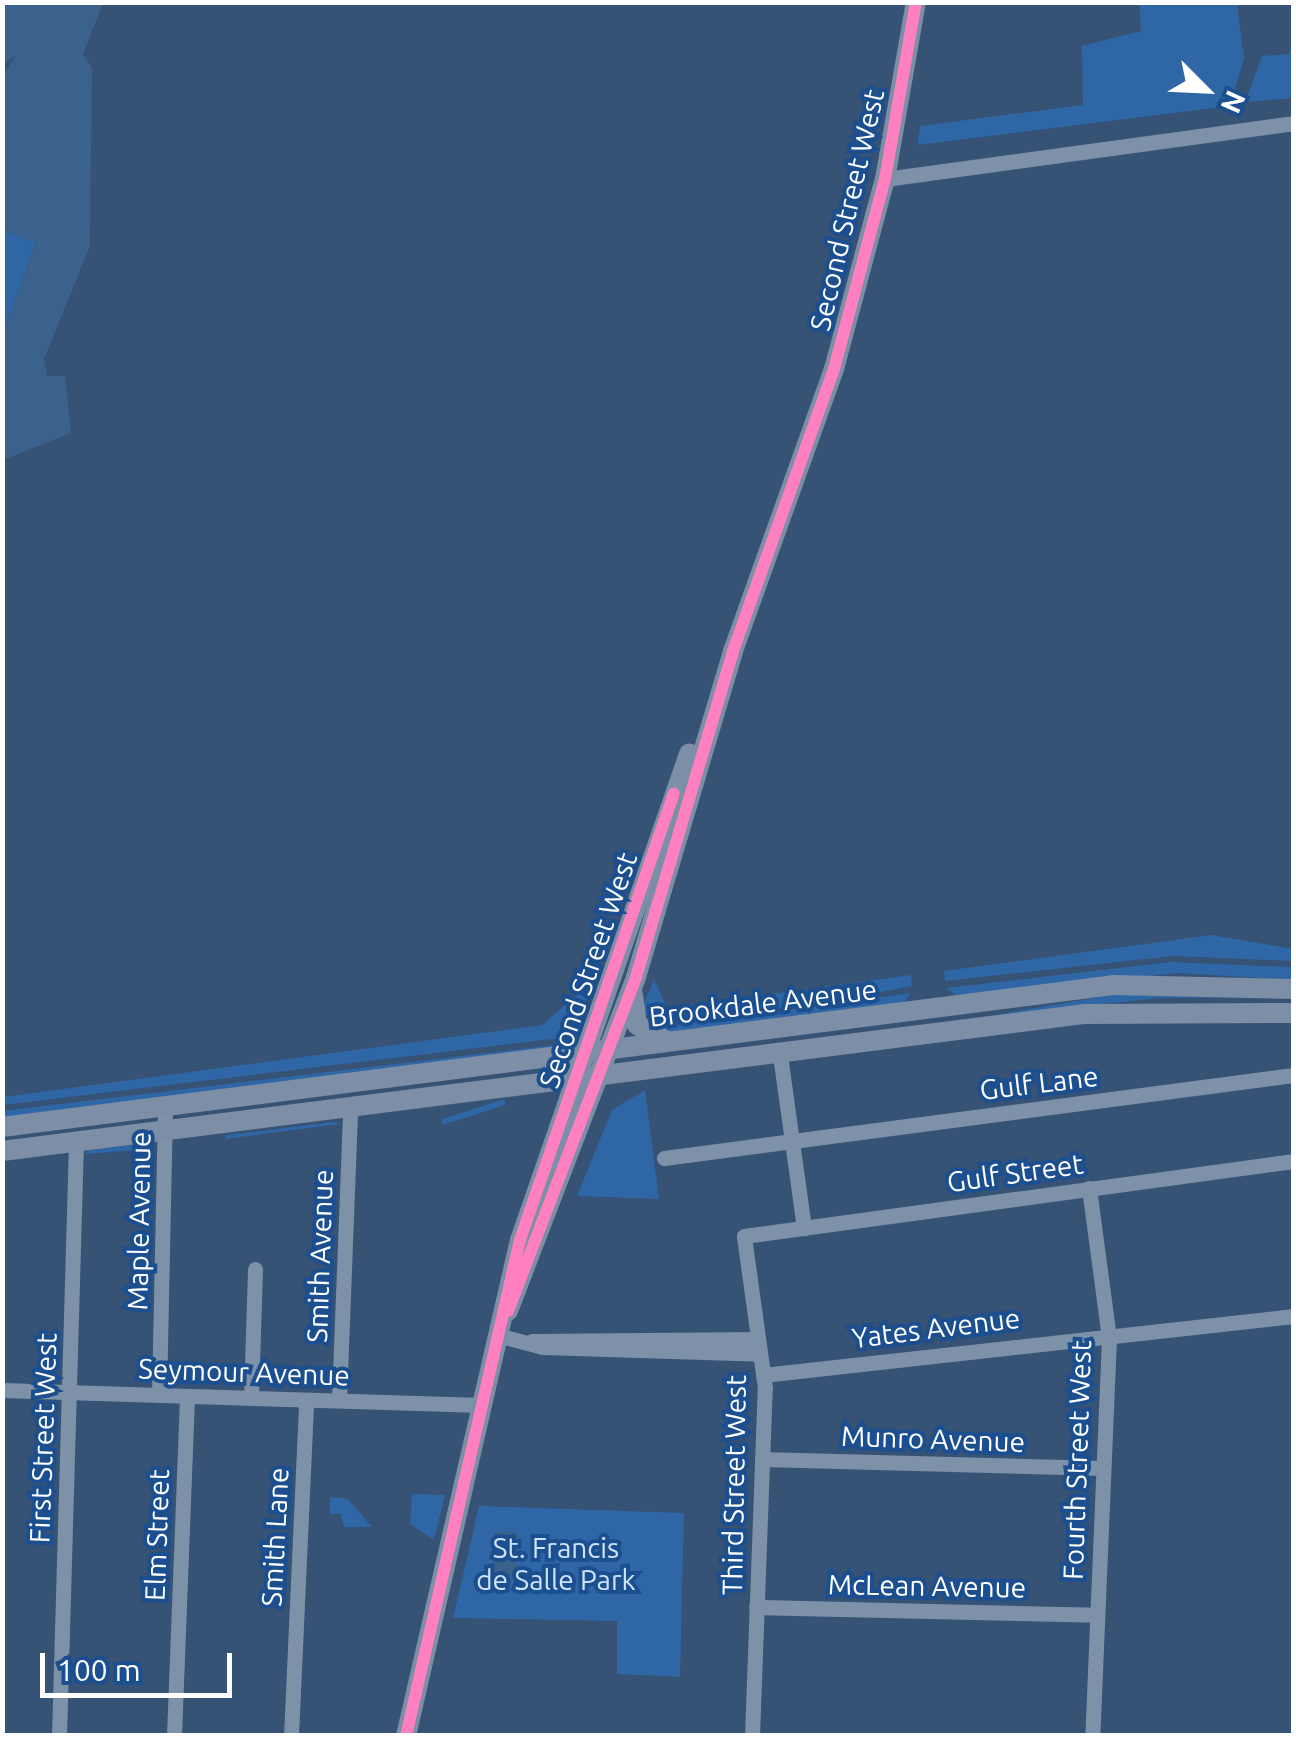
<!DOCTYPE html>
<style>
body{margin:0}
#map{position:relative;width:1296px;height:1738px;overflow:hidden;background:#365274;font-family:Ubuntu,sans-serif}
div>[style]{position:absolute}
[style*='--x']{left:calc(var(--x)*1px);top:calc(var(--y)*1px);width:calc(var(--w)*1px);rotate:calc(var(--a)*1deg)}
.green>*{inset:0;background:#2f66a5;transform-origin:0 0}
.water>*{inset:0;background:#3b618d;transform-origin:0 0}
.minor>*{height:15px;margin:-7.5px;padding:0 7.5px;transform-origin:7.5px;border-radius:7.5px;background:#7d92a8}
.major>*{height:20px;margin:-10px;padding:0 10px;transform-origin:10px;border-radius:10px;background:#7d8ea7}
.cycleway>*{height:12px;margin:-6px;padding:0 6px;transform-origin:6px;border-radius:6px;background:#ff80c0}
span{translate:-50% -50%;white-space:nowrap;text-align:center;line-height:1.15;-webkit-text-stroke:8px #1b4f8f;paint-order:stroke}
.street-label{font-size:28px;color:#fff}
.park-label{font-size:28px;color:#cfe3fa}
.frame{position:absolute;inset:0;border:5px solid #fff;pointer-events:none}
.north{position:absolute;left:1156px;top:40px;width:100px;height:100px;-webkit-text-stroke:8px #1b4f8f;paint-order:stroke;rotate:114deg;font-size:28px;font-weight:700;line-height:40px;text-align:center;color:#fff}
.north::after{content:'';display:block;margin:auto;width:35px;height:45px;background:#fff;clip-path:polygon(50% 0,100% 100%,50% 72%,0 100%)}
.scale{position:absolute;left:40px;top:1653px;width:192px;height:45px;box-sizing:border-box;border:5px solid #fff;border-top:0;padding-left:12px;font-size:30px;line-height:35px;white-space:nowrap;color:#fff;-webkit-text-stroke:8px #1b4f8f;paint-order:stroke}
</style>
<div id="map">
<div class="green">
<i style="clip-path:polygon(1139px 3px,1237px 3px,1244px 58px,1230px 106px,917px 145px,920px 126px,1083px 105px,1082px 46px,1141px 31px)"></i>
<i style="clip-path:polygon(1293px 38px,1293px 98px,1245px 102px,1262px 56px,1289px 54px)"></i>
<i style="clip-path:polygon(3px 230px,36px 242px,3px 332px)"></i>
<i style="clip-path:polygon(1212px 935px,1293px 949px,1293px 961px,1173px 956px,945px 981px,944px 971px)"></i>
<i style="clip-path:polygon(1170px 962px,1293px 967px,1293px 980px,1179px 973px,956px 996px,946px 988px)"></i>
<i style="clip-path:polygon(911px 975px,912px 986px,836px 1001px,685px 1020px,651px 1022px,643px 1007px,654px 979px,667px 1008px)"></i>
<i style="clip-path:polygon(593px 981px,577px 1027px,561px 1038px,3px 1105px,3px 1097px,542px 1025px)"></i>
<i style="clip-path:polygon(1130px 992px,1284px 997px,1158px 998px,977px 1018px)"></i>
<i style="clip-path:polygon(911px 993px,904px 1003px,681px 1034px,657px 1028px)"></i>
<i style="clip-path:polygon(562px 1044px,563px 1048px,3px 1118px,2px 1111px)"></i>
<i style="clip-path:polygon(645px 1090px,659px 1199px,577px 1196px,612px 1110px)"></i>
<i style="left:504px;top:1099px;width:6px;height:66px;rotate:72deg"></i>
<i style="clip-path:polygon(334px 1122px,340px 1124px,225px 1139px,226px 1135px)"></i>
<i style="clip-path:polygon(149px 1143px,154px 1149px,84px 1154px,90px 1150px)"></i>
<i style="clip-path:polygon(412px 1494px,445px 1495px,434px 1540px,410px 1524px)"></i>
<i style="clip-path:polygon(330px 1497px,348px 1499px,372px 1527px,344px 1527px,341px 1514px,330px 1514px)"></i>
<i style="clip-path:polygon(479px 1506px,684px 1513px,680px 1677px,617px 1674px,617px 1621px,453px 1618px)"></i>
</div>
<div class="water">
<i style="clip-path:polygon(3px 2px,103px 3px,83px 54px,92px 68px,90px 246px,44px 359px,47px 376px,65px 376px,71px 433px,3px 460px,3px 332px,36px 243px,3px 230px,3px 76px,16px 55px,3px 64px)"></i>
<i style="left:493px;top:1532px;width:24px;height:48px"></i>
</div>
<div class="minor">
<i style="--x:885;--y:179;--w:413;--a:-7.8"></i>
<i style="--x:780;--y:1055;--w:175;--a:82.1"></i>
<i style="--x:664;--y:1158;--w:635;--a:-7.51"></i>
<i style="--x:1089;--y:1188;--w:151;--a:82.4"></i>
<i style="--x:1109;--y:1338;--w:398;--a:92.4"></i>
<i style="--x:501;--y:1336;--w:43;--a:14.7"></i>
<i style="--x:543;--y:1347;--w:217;--a:1.8"></i>
<i style="--x:532;--y:1341;--w:226;--a:-0.5"></i>
<i style="--x:763;--y:1375;--w:534;--a:-6.34"></i>
<i style="--x:2;--y:1390;--w:481;--a:1.8"></i>
<i style="--x:159;--y:1395;--w:287;--a:-88.8"></i>
<i style="--x:251;--y:1397;--w:128;--a:-88.2"></i>
<i style="--x:339;--y:1400;--w:287;--a:-87.8"></i>
<i style="--x:762;--y:1459;--w:340;--a:1.5"></i>
<i style="--x:756;--y:1607;--w:341;--a:1.3"></i>
<i style="--x:59;--y:1736;--w:593;--a:-88.36"></i>
<i style="--x:174;--y:1736;--w:340;--a:-87.8"></i>
<i style="--x:291;--y:1736;--w:336;--a:-87.4"></i>
<i style="--x:752;--y:1736;--w:348;--a:-87.9"></i>
<i style="--x:765;--y:1388;--w:153;--a:-97.9"></i>
<i style="--x:744;--y:1236;--w:555;--a:-7.77"></i>
</div>
<div class="major">
<i style="--x:633;--y:995;--w:30;--a:82"></i>
<i style="--x:637;--y:1025;--w:34;--a:28"></i>
<i style="--x:2;--y:1127;--w:1120;--a:-7.28"></i>
<i style="--x:1113;--y:985;--w:181;--a:1.3"></i>
<i style="--x:2;--y:1151;--w:1092;--a:-7.21"></i>
<i style="--x:1085;--y:1014;--w:209;--a:-0.3"></i>
<i style="--x:508;--y:1311;--w:358;--a:-69"></i>
<i style="--x:636;--y:977;--w:340;--a:-73.4"></i>
<i style="--x:733;--y:651;--w:300;--a:-70.3"></i>
<i style="--x:834;--y:369;--w:197;--a:-75"></i>
<i style="--x:885;--y:179;--w:180;--a:-80.1"></i>
<i style="--x:406;--y:1736;--w:509;--a:-77.06"></i>
<i style="--x:520;--y:1240;--w:515;--a:-70.83"></i>
</div>
<div class="cycleway">
<i style="--x:508;--y:1311;--w:358;--a:-69"></i>
<i style="--x:636;--y:977;--w:340;--a:-73.4"></i>
<i style="--x:733;--y:651;--w:300;--a:-70.3"></i>
<i style="--x:834;--y:369;--w:197;--a:-75"></i>
<i style="--x:885;--y:179;--w:180;--a:-80.1"></i>
<i style="--x:406;--y:1736;--w:509;--a:-77.06"></i>
<i style="--x:520;--y:1240;--w:472;--a:-71"></i>
</div>
<div class="street-label">
<span style="left:847px;top:210px;rotate:-77deg">Second Street West</span>
<span style="left:588px;top:970px;rotate:-71deg">Second Street West</span>
<span style="left:763px;top:1003px;rotate:-7deg">Brookdale Avenue</span>
<span style="left:1039px;top:1083px;rotate:-7deg">Gulf Lane</span>
<span style="left:1015px;top:1173px;rotate:-8deg">Gulf Street</span>
<span style="left:139px;top:1221px;rotate:-89deg">Maple Avenue</span>
<span style="left:320px;top:1256px;rotate:-88deg">Smith Avenue</span>
<span style="left:936px;top:1328px;rotate:-7deg">Yates Avenue</span>
<span style="left:244px;top:1372px;rotate:2deg">Seymour Avenue</span>
<span style="left:43px;top:1438px;rotate:-88deg">First Street West</span>
<span style="left:933px;top:1439px;rotate:2deg">Munro Avenue</span>
<span style="left:1077px;top:1460px;rotate:-88deg">Fourth Street West</span>
<span style="left:734px;top:1485px;rotate:-89deg">Third Street West</span>
<span style="left:157px;top:1535px;rotate:-88deg">Elm Street</span>
<span style="left:275px;top:1537px;rotate:-87deg">Smith Lane</span>
<span style="left:927px;top:1586px;rotate:1deg">McLean Avenue</span>
</div>
<div class="park-label">
<span style="left:556px;top:1564px">St. Francis<br>de Salle Park</span>
</div>
<div class="frame"></div>
<div class="north">N</div>
<div class="scale">100 m</div>
</div>
